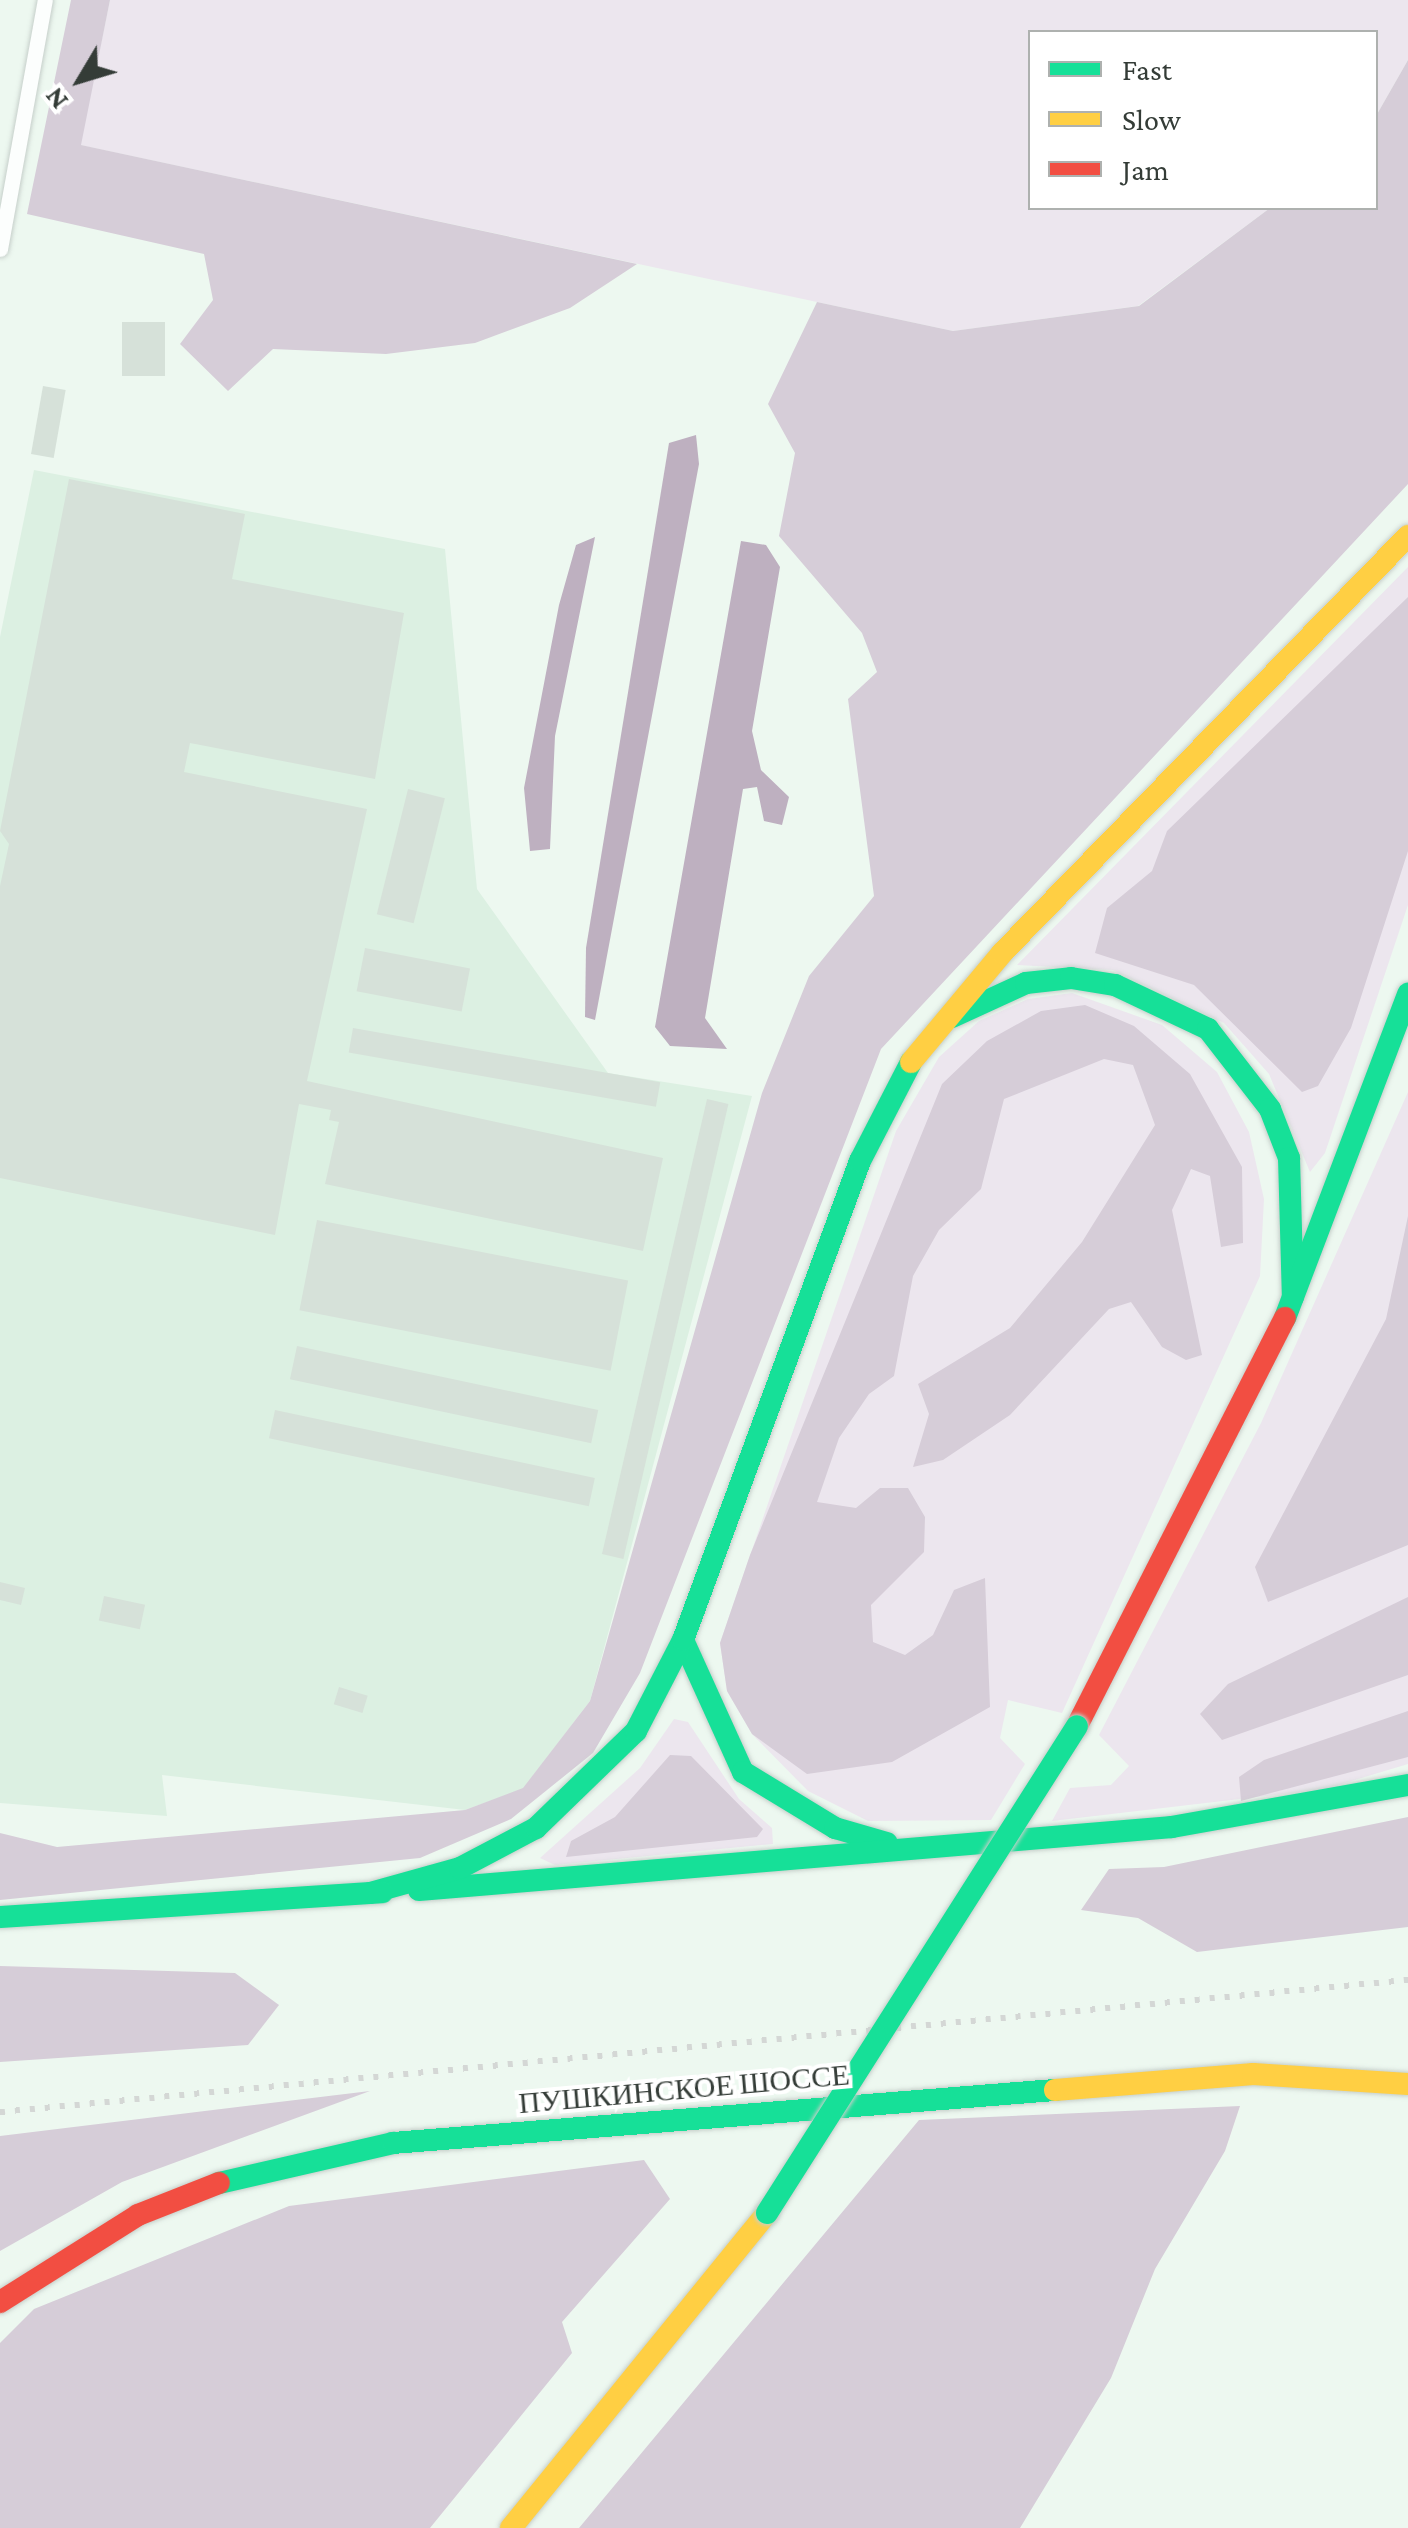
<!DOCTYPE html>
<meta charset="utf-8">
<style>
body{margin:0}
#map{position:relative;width:1408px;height:2528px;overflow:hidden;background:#edf8f0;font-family:"Crimson Pro",serif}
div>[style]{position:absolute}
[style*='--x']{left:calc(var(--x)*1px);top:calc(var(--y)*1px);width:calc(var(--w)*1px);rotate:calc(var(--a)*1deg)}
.built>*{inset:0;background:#dcf0e2}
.green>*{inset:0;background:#ece6ee}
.forest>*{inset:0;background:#d6cdd8}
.water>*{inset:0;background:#beb0c0}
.building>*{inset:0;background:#d6e1d9;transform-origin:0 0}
.roads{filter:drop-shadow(0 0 2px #c6cfca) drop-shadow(0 0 2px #c6cfca)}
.street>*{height:15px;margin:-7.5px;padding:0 7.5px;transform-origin:7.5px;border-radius:7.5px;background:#fcfefd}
.fast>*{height:22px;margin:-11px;padding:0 11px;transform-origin:11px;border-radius:11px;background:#16e098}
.slow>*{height:22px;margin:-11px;padding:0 11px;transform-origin:11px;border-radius:11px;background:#ffcf43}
.jam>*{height:22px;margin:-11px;padding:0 11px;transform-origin:11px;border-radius:11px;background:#f24e42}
.rail>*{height:6px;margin-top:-3px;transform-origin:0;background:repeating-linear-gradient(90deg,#d4d7d5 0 5px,transparent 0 15px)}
.bridges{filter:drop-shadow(0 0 2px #c6cfca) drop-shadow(0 0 2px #c6cfca)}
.fast-bridge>*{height:22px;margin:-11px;padding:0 11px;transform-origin:11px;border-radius:11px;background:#16e098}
span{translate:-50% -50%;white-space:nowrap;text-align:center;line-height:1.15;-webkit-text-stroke:8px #fff;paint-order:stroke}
.street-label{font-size:30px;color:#343c37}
.legend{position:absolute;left:1028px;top:30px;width:350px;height:180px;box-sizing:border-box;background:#fff;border:2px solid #aeb1af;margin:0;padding:12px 18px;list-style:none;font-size:30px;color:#343c37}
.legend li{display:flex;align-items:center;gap:20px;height:50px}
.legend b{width:50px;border:2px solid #aeb1af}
.north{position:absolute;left:30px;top:30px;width:100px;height:100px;-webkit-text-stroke:8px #fff;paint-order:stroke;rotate:232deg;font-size:28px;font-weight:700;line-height:40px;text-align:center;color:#343c37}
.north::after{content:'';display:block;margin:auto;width:35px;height:45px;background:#343c37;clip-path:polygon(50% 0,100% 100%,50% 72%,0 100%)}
</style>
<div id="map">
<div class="built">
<i style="clip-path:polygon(34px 470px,445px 549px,477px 889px,608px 1073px,752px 1096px,590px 1701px,523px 1789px,465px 1810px,162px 1775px,167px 1816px,0 1803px,0 637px)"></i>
</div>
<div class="green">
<i style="clip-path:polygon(110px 0,1408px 0,1408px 60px,1376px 116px,1376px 32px,1030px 32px,1030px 208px,1270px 208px,1138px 306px,953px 331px,80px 145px)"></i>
<i style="clip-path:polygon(1408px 567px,1408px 905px,1325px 1153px,1310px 1172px,1269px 1074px,1224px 1023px,1113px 970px,1017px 965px)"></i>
<i style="clip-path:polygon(1072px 993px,1162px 1025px,1217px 1072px,1249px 1132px,1264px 1199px,1260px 1276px,1062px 1713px,1008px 1700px,1000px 1738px,1025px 1764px,991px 1820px,868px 1821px,808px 1791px,752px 1734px,727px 1691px,720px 1643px,896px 1131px,939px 1057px,979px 1021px,1028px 999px)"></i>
<i style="clip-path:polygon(1408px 1092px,1408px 1764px,1325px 1789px,1052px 1821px,1070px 1788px,1111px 1785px,1129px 1766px,1099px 1735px,1261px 1423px)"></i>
<i style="clip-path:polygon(674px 1719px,688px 1722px,739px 1799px,772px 1828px,773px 1844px,555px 1865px,540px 1858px,640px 1768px)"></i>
</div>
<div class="forest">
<i style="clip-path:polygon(71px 0,110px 0,81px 145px,637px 264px,570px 308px,475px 343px,386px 354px,273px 349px,228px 391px,180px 344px,213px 300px,204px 254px,27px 214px)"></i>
<i style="clip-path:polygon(1408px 60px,1408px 484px,881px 1049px,640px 1673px,593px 1753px,511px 1819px,420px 1858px,0 1900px,0 1833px,57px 1847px,465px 1810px,523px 1788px,590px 1701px,762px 1093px,809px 976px,874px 896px,848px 699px,877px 672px,862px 633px,779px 536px,795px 453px,768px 404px,817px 302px,953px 331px,1139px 306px,1270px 208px,1376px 208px,1376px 116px)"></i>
<i style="clip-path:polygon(1408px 597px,1408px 851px,1351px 1028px,1318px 1086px,1302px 1092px,1194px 985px,1095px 953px,1107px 908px,1152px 871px,1167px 831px)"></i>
<i style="clip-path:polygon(1085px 1005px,1134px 1026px,1190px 1074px,1242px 1167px,1243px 1243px,1221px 1247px,1210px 1176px,1191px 1169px,1172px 1210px,1202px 1355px,1186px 1360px,1162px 1347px,1131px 1302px,1109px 1309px,1010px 1415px,943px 1460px,913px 1467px,929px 1414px,918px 1384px,1010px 1328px,1082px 1242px,1155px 1125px,1133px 1065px,1104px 1059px,1004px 1099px,981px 1189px,939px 1230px,913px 1276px,894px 1376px,869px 1394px,839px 1438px,817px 1502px,856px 1508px,880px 1488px,908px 1488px,925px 1517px,924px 1552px,871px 1605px,873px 1642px,905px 1655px,933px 1635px,954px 1590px,985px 1578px,990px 1707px,892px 1762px,807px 1774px,752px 1734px,727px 1691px,720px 1643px,750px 1555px,942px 1084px,987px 1041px,1041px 1011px)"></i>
<i style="clip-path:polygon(1408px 1216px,1408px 1545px,1268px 1602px,1255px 1567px,1386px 1319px)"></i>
<i style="clip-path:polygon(1408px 1597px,1408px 1675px,1222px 1740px,1200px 1714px,1228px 1684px)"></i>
<i style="clip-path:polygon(1408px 1711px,1408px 1757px,1241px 1801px,1239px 1777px,1264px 1760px)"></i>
<i style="clip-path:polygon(670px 1755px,691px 1756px,763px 1829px,757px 1837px,566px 1857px,571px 1841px,615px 1817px)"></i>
<i style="clip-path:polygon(1408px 1817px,1408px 1927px,1197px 1952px,1138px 1918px,1081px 1910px,1109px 1869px,1164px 1867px)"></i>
<i style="clip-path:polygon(0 1966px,235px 1973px,279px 2005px,248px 2045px,0 2062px)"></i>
<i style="clip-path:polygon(370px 2091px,122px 2182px,0 2251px,0 2136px)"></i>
<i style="clip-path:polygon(1240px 2106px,1225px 2151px,1155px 2269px,1111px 2378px,1020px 2528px,579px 2528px,919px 2120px)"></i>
<i style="clip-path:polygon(644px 2160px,670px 2199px,562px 2322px,572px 2353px,430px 2528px,0 2528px,0 2343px,34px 2309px,289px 2206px)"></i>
</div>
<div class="water">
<i style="clip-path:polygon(696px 435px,699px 464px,595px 1020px,585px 1017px,586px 948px,669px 443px)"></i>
<i style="clip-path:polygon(595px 537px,555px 736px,550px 849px,530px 851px,524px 788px,559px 605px,576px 545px)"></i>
<i style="clip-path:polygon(741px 541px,766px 545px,780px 567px,752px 731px,761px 770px,789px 797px,782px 825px,764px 821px,757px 787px,743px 789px,705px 1018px,727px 1049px,670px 1046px,655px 1027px)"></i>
</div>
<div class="building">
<i style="left:122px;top:322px;width:43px;height:54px"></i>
<i style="left:43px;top:386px;width:23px;height:69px;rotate:10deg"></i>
<i style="clip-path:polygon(69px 479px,245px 514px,232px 579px,404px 613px,375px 779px,190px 743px,184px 772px,367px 809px,307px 1081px,663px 1158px,643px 1251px,325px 1184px,339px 1122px,329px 1120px,331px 1110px,299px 1104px,275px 1235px,0 1178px,0 886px,9px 844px,0 831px)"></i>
<i style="left:408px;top:789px;width:38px;height:129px;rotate:14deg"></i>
<i style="left:365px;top:948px;width:107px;height:44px;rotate:11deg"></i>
<i style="left:353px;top:1028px;width:312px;height:25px;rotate:10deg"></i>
<i style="left:707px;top:1099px;width:22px;height:467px;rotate:13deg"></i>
<i style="left:317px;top:1220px;width:317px;height:92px;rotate:11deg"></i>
<i style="left:297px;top:1346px;width:308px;height:34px;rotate:12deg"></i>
<i style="left:275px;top:1410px;width:327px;height:29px;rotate:12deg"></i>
<i style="clip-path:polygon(0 1582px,25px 1588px,21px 1605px,0 1600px)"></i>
<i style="left:104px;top:1596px;width:42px;height:25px;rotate:12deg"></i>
<i style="left:339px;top:1687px;width:30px;height:18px;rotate:17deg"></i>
</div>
<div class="roads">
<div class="street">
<i style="--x:0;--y:249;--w:253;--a:-79.8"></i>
</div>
<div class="fast">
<i style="--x:952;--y:1017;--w:81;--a:-24.7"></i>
<i style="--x:1026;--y:983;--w:45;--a:-6.3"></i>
<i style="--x:1071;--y:978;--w:45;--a:9"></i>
<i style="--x:1115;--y:985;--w:103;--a:25.3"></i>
<i style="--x:1208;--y:1029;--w:101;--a:52.2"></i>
<i style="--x:1270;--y:1109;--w:53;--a:68.8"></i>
<i style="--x:1289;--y:1158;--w:139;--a:88.4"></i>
<i style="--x:1285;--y:1318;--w:347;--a:-69.2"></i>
<i style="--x:683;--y:1640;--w:145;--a:65.6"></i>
<i style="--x:743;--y:1772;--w:108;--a:31.3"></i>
<i style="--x:835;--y:1828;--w:54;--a:16.1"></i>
<i style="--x:419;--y:1890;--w:756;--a:-4.78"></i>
<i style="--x:1172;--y:1827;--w:240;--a:-10.1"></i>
<i style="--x:370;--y:1893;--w:93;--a:-15.5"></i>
<i style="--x:460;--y:1868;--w:86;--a:-27.8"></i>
<i style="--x:536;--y:1828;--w:139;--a:-44.1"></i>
<i style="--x:636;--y:1731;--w:102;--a:-62.7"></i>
<i style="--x:683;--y:1640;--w:511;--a:-69.72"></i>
<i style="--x:860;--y:1161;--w:111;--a:-62.7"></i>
<i style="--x:0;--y:1917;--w:383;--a:-3.7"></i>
<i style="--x:219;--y:2183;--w:179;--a:-12.9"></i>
<i style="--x:393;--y:2143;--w:664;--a:-4.58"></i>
</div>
<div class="slow">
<i style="--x:911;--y:1062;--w:142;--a:-50.1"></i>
<i style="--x:1002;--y:953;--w:582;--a:-45.77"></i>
<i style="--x:1055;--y:2090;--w:199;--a:-4.6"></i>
<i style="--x:1253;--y:2074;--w:155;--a:3.7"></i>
<i style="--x:511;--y:2528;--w:406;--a:-50.9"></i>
</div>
<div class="jam">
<i style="--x:1077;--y:1726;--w:458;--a:-63"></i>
<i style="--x:0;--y:2302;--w:163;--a:-32.2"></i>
<i style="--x:138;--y:2215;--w:87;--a:-21.6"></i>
</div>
</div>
<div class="rail">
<i style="--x:0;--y:2112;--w:1414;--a:-5.36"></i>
</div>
<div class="bridges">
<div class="fast-bridge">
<i style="--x:767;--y:2213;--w:577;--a:-57.52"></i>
</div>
</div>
<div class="street-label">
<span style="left:684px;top:2089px;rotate:-5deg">ПУШКИНСКОЕ ШОССЕ</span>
</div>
<ul class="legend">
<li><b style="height:12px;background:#16e098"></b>Fast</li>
<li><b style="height:12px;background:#ffcf43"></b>Slow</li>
<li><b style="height:12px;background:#f24e42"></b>Jam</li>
</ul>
<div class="north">N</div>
</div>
